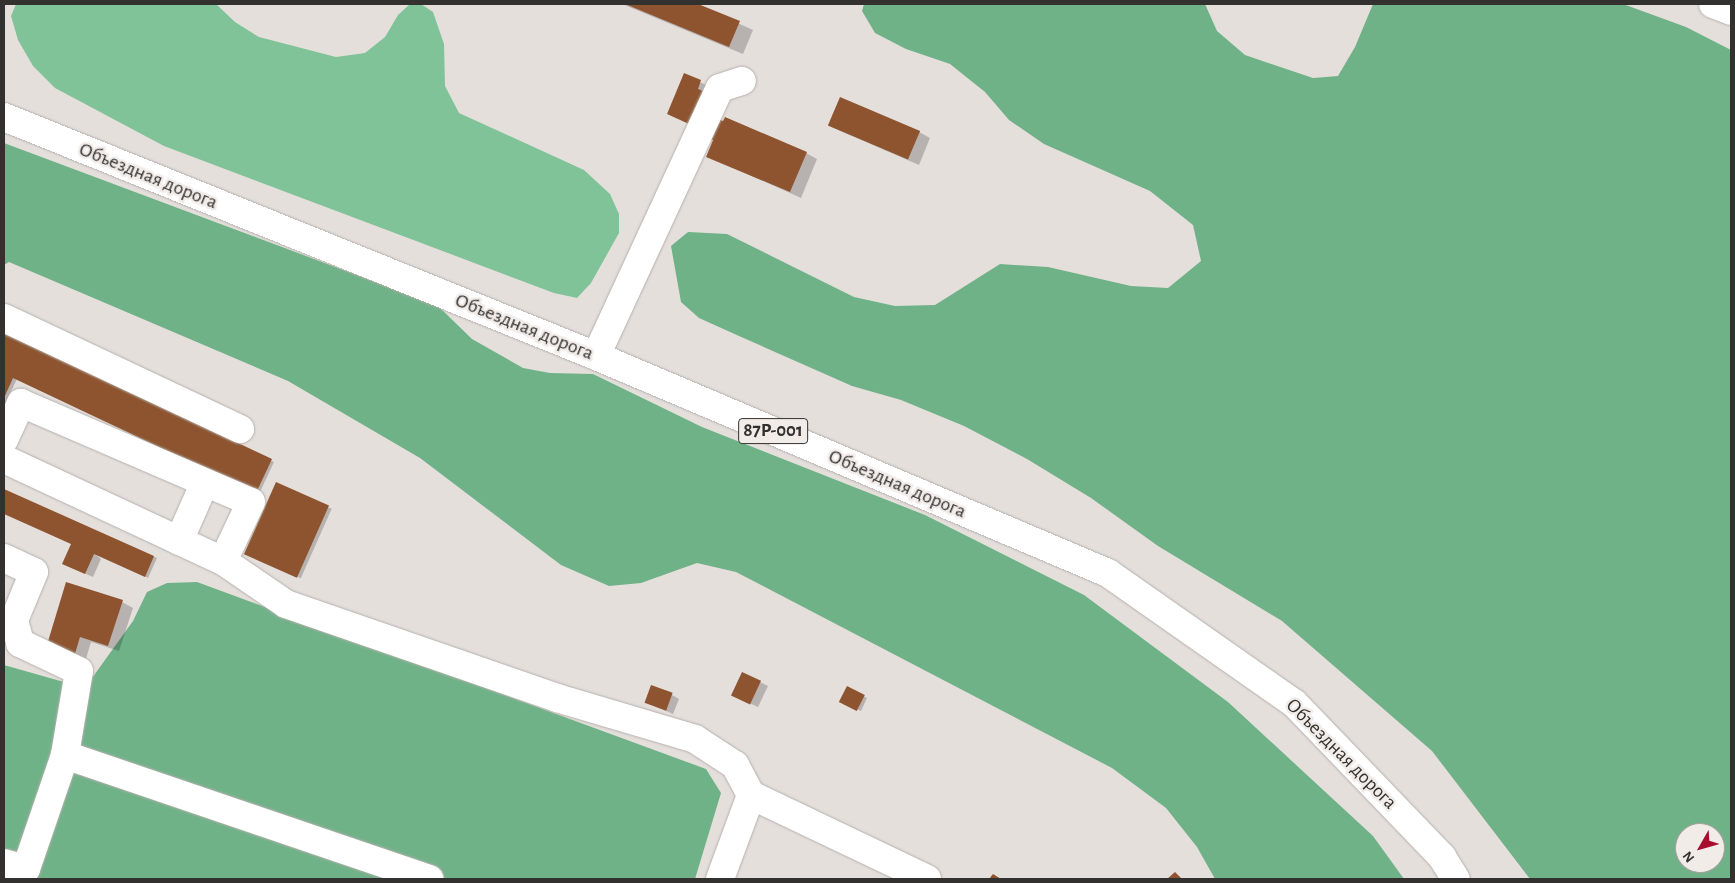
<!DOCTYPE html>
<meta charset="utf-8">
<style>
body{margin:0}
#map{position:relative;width:1735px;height:883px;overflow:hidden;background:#e5dfdc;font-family:"Alegreya Sans",sans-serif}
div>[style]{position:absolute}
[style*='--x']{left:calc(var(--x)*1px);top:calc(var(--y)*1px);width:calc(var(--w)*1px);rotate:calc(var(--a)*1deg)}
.green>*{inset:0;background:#80c398}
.forest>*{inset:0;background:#70b288}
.shadow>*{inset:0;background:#0003;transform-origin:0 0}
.building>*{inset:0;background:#8d542f;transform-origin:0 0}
.roads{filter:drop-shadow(0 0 1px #b5b0ad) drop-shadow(0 0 1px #b5b0ad)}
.minor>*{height:28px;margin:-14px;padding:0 14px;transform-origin:14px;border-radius:14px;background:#fff}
.major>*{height:28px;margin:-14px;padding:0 14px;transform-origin:14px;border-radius:14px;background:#fff}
span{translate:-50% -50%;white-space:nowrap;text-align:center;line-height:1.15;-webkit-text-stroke:5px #f2ece9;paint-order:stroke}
.shield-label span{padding:1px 4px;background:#f2ece9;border:1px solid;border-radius:4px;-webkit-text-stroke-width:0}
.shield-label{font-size:19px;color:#333130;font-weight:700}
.street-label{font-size:20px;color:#333130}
.frame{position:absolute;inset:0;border:5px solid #333130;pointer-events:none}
.north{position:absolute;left:1675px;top:823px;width:50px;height:50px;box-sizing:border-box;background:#f2ece9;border:1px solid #a6a19f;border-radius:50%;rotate:232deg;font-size:14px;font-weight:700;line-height:20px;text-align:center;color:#333130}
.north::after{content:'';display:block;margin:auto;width:18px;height:22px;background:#a70d2f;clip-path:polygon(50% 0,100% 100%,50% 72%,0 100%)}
</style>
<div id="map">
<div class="green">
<i style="clip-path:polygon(16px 4px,216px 4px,235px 22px,259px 37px,336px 57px,365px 53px,385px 37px,398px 15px,410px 4px,421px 4px,433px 12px,444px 44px,445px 86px,459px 113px,584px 170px,610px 194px,619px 214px,619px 233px,591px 283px,577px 298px,554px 293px,164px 146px,55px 88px,33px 66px,18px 40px,11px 16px)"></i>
</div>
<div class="forest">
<i style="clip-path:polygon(evenodd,864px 4px,1205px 4px,1217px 31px,1245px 55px,1313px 78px,1338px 76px,1355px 47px,1373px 4px,1623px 4px,1686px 27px,1731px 50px,1731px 879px,1530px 879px,1432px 751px,1282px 621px,1158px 546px,1091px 498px,1027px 459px,964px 426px,901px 400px,852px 386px,739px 336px,699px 318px,681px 302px,671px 246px,688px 232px,727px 234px,854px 297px,895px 306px,935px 305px,1000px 264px,1048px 267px,1131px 286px,1168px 288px,1201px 261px,1193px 225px,1150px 191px,1044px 144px,1009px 120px,985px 92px,950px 64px,906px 49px,875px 33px,862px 11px,864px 4px,1685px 833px,1715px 833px,1715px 863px,1685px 863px,1685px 833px)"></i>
<i style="clip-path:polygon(4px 143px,437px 305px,472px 339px,523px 368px,550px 373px,593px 374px,702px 427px,925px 515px,1084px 595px,1228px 702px,1373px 836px,1404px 879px,1215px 879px,1197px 847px,1166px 808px,1112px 768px,736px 572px,697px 563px,641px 583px,609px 586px,561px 565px,420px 458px,288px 381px,9px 262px,4px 265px)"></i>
<i style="clip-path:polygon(197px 582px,706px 769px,721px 793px,695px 879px,4px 879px,4px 665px,71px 684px,92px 678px,133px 621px,147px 592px,167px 583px)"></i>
</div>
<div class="shadow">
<i style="clip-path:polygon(622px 4px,695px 4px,753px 30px,743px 54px)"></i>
<i style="clip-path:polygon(685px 75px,708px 86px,697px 127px)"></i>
<i style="clip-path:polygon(829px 126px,919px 132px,930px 138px,919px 165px)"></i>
<i style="clip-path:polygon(806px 153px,817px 159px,801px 198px,707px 156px)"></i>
<i style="clip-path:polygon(4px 334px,274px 462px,259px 494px,17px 379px,4px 406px)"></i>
<i style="left:276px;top:484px;width:61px;height:76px;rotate:24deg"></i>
<i style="clip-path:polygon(4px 490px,157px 558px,148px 578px,94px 553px,101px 559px,93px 577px,70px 567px,72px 544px,4px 513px)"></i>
<i style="clip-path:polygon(122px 602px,133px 608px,119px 651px,91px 642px,85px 662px,58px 653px)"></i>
<i style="clip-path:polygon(743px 674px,768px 686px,758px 707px,740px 699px)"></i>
<i style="clip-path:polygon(847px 688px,867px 698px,861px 711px,844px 704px)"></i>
<i style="clip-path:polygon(672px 695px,679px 699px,673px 714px,646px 702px)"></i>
</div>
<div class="building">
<i style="clip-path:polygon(625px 4px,698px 4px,740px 21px,729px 47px)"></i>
<i style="clip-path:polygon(684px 73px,701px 80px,698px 89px,703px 91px,689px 124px,667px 114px)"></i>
<i style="left:840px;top:97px;width:87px;height:31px;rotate:23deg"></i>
<i style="clip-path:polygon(714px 117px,723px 121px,725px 117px,807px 152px,790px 192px,706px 157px,713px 140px,706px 137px)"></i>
<i style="clip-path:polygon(4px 332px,272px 459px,256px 493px,13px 378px,4px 398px)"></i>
<i style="left:276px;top:482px;width:58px;height:79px;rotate:24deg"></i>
<i style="clip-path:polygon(4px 489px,154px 556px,145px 577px,94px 554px,85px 574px,62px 564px,71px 544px,4px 514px)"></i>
<i style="clip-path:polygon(66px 582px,123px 600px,108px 646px,80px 637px,74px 657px,46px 648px)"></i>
<i style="left:742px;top:672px;width:21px;height:26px;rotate:25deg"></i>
<i style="left:651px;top:685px;width:23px;height:19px;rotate:20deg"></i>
<i style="left:847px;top:686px;width:20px;height:18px;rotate:27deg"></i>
<i style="clip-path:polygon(1175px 872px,1182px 879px,1167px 879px)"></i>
<i style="clip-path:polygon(993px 874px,1001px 879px,989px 879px)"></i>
</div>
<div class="roads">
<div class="minor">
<i style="--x:1713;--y:4;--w:19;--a:21"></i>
<i style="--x:4;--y:318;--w:261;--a:25.2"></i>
<i style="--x:596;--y:356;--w:295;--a:-65.2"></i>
<i style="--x:720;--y:88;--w:23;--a:-18"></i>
<i style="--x:4;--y:440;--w:41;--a:-65.3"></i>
<i style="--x:21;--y:403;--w:250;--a:23.3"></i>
<i style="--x:251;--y:502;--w:65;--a:115.4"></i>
<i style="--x:4;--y:459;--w:242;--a:25"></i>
<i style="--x:223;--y:561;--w:76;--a:34.3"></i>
<i style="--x:286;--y:604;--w:287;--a:19.1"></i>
<i style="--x:557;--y:698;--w:144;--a:16.5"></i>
<i style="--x:695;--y:739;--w:48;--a:33"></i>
<i style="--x:735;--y:765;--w:34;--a:62"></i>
<i style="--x:751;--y:795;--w:195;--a:25.5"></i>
<i style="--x:179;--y:541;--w:64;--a:-66.2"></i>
<i style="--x:4;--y:558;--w:33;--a:25"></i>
<i style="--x:34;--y:572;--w:52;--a:112.6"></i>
<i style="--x:14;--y:620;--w:24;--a:75"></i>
<i style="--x:20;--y:643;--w:65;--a:25.4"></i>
<i style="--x:79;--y:671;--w:85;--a:99.5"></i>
<i style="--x:65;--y:755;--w:120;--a:108.9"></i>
<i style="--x:26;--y:869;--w:23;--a:-165"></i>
<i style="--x:65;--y:755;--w:385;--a:18.8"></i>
<i style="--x:720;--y:879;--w:90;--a:-69.7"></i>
</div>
<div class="major">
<i style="--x:4;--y:117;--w:638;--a:21.98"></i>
<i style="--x:596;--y:356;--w:556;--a:22.97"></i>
<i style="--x:1108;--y:573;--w:227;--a:35"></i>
<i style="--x:1294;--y:703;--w:214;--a:46.1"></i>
<i style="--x:1442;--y:857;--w:26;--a:58"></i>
</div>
</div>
<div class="shield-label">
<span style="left:773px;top:431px">87Р-001</span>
</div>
<div class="street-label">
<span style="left:148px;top:176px;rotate:22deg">Объездная дорога</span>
<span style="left:524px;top:327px;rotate:22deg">Объездная дорога</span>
<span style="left:897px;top:484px;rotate:23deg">Объездная дорога</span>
<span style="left:1341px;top:754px;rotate:45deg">Объездная дорога</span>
</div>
<div class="frame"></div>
<div class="north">N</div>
</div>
